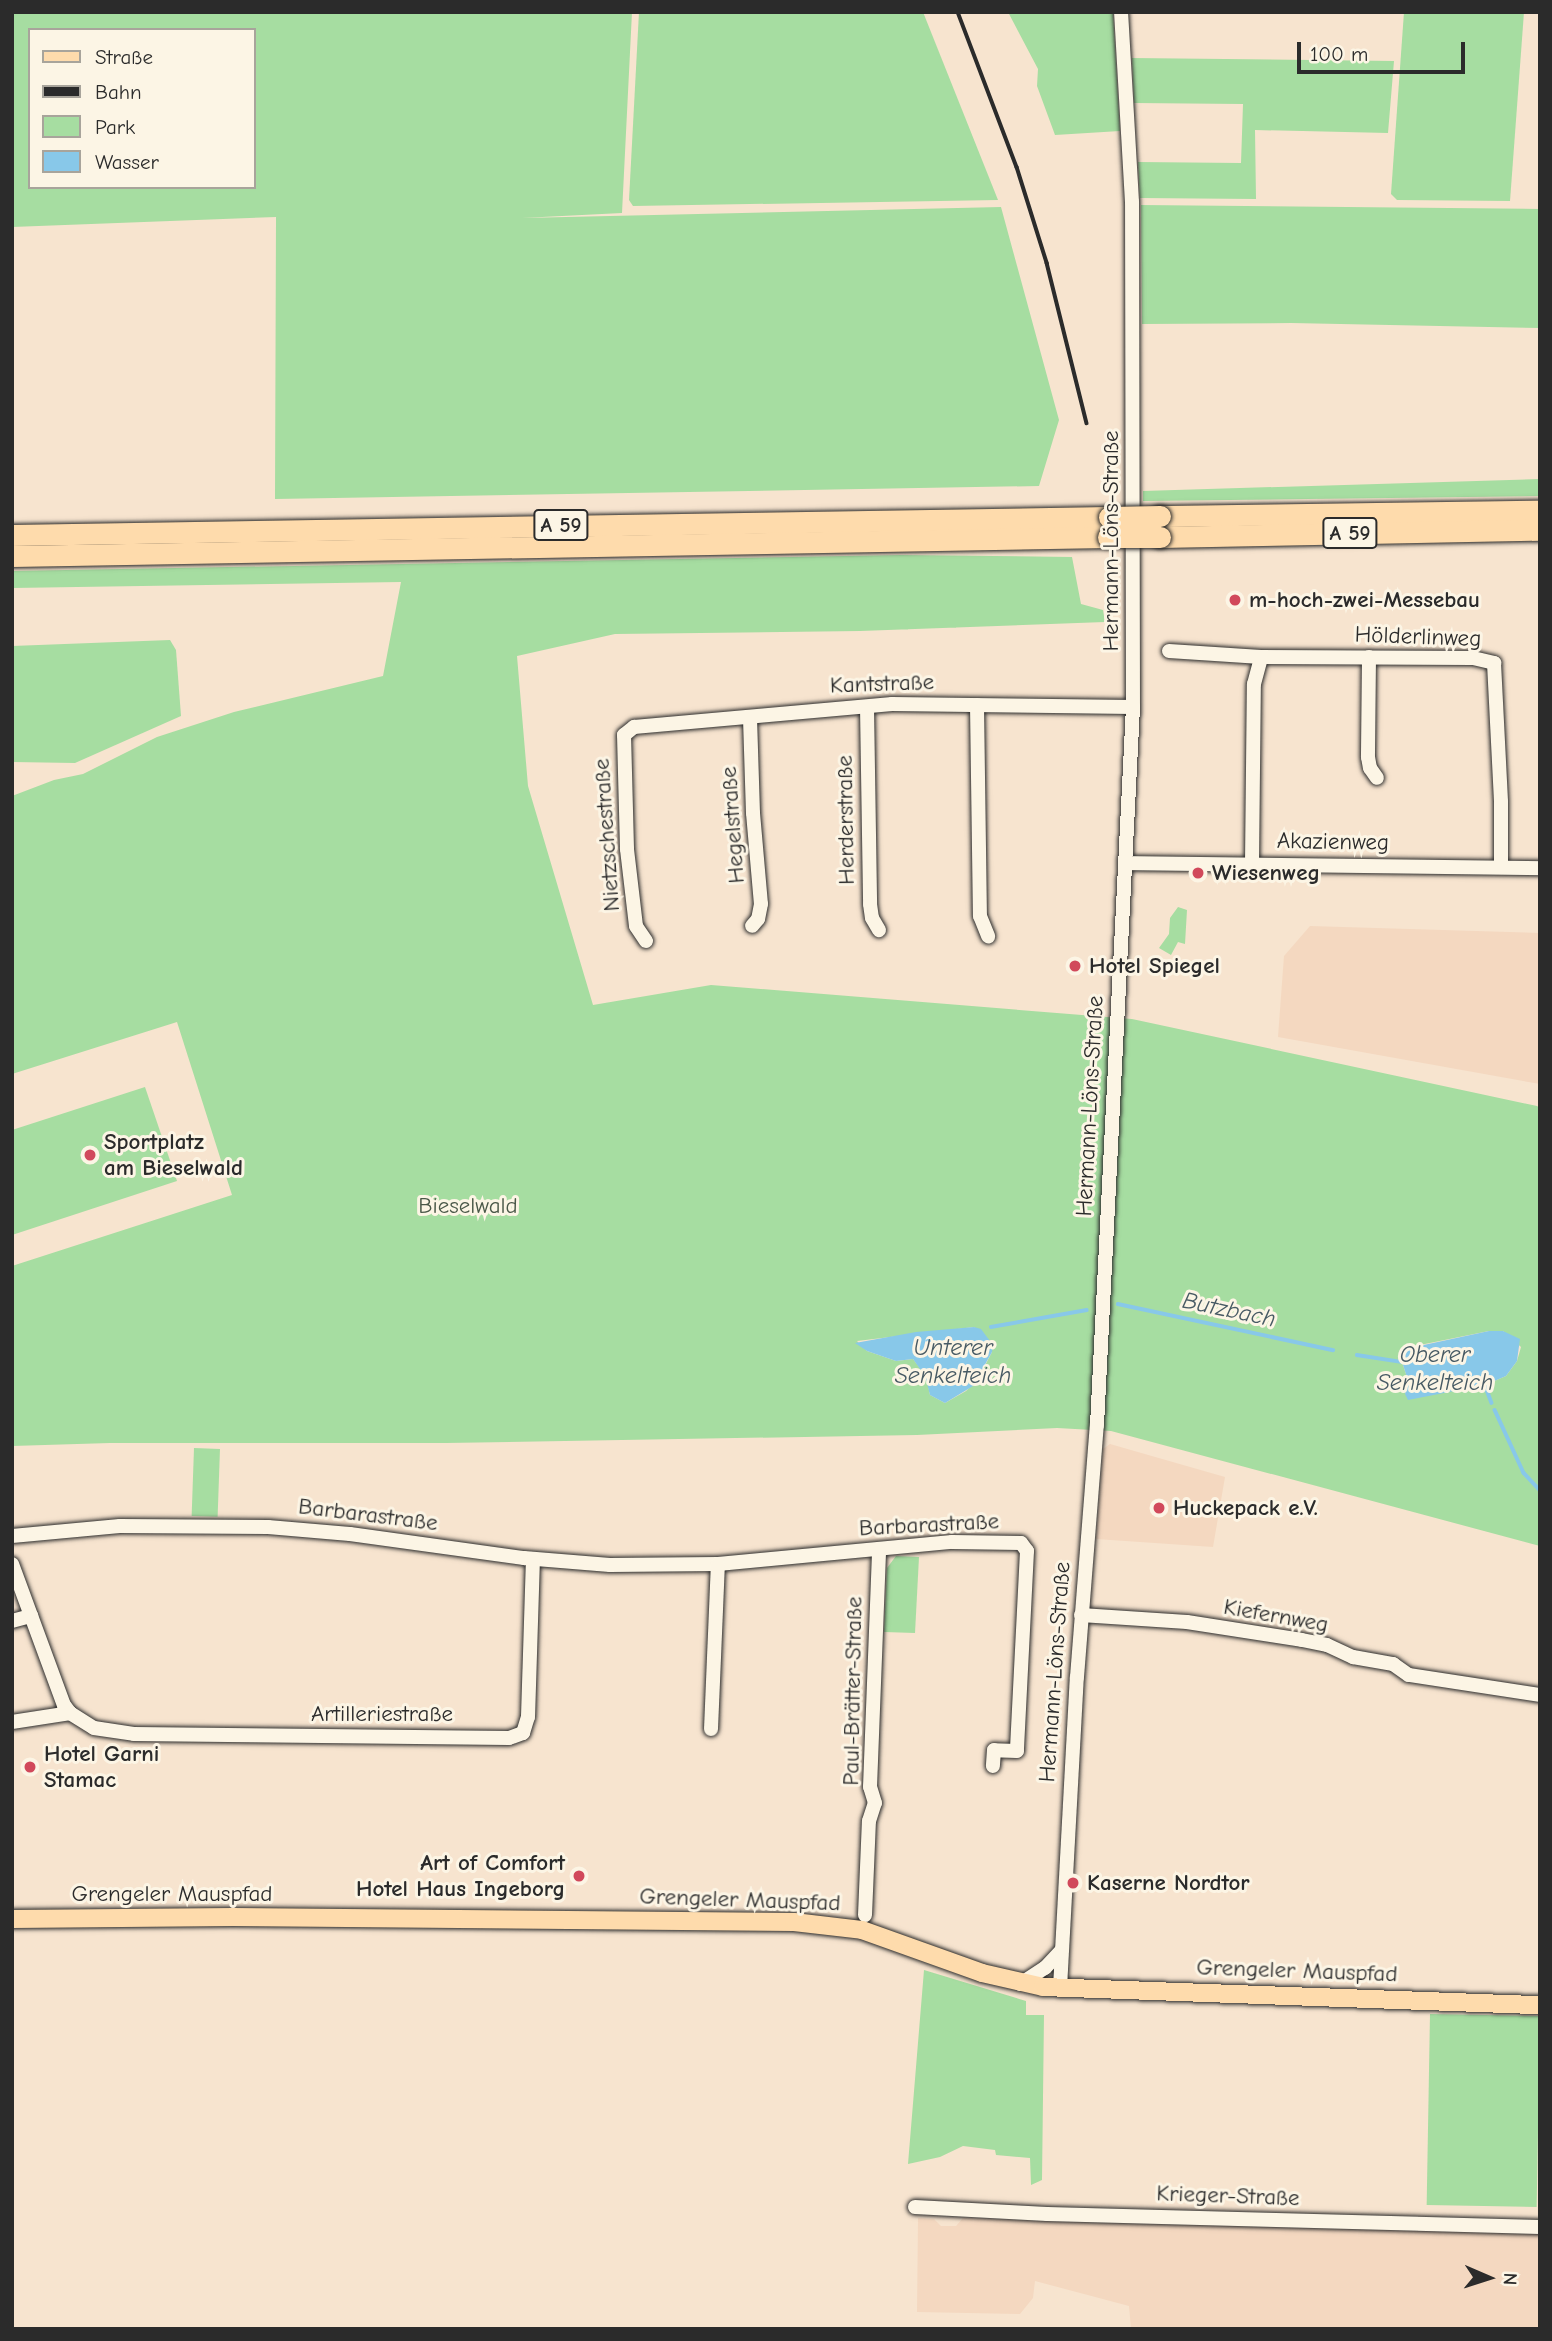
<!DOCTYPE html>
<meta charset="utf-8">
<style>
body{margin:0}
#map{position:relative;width:1552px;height:2341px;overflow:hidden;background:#f7e4cf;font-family:"Comic Neue",sans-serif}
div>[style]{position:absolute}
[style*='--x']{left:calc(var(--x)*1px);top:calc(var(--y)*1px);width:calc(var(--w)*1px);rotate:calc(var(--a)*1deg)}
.built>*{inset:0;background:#f4d8c0}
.green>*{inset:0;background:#a6dda1;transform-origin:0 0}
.water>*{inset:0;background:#88c8e9}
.stream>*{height:3.5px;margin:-1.75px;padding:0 1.75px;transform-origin:1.75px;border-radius:1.75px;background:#88c8e9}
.roads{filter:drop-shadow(0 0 2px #2b2b2b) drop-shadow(0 0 2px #2b2b2b)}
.minor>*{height:14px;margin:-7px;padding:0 7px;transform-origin:7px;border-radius:7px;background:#fcf5e5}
.major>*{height:18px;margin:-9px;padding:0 9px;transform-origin:9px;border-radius:9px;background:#fedbac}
.highway>*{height:21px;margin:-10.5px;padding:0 10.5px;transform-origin:10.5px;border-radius:10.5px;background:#fedbac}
.rail>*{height:3.5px;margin:-1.75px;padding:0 1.75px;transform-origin:1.75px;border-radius:1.75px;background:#2b2b2b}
.bridges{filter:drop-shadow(0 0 2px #2b2b2b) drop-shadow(0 0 2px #2b2b2b)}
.highway-bridge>*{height:21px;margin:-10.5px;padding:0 10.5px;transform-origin:10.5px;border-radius:10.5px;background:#fedbac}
.dots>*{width:19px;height:19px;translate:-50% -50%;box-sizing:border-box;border:4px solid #fcf5e5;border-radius:50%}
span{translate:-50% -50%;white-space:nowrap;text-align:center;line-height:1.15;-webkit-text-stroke:6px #fcf5e5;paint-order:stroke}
.shield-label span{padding:2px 5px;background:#fcf5e5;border:2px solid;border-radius:5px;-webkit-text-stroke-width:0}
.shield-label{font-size:21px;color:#2b2b2b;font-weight:700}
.street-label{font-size:23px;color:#2b2b2b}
.poi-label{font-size:23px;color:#2b2b2b;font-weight:700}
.left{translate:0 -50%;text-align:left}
.right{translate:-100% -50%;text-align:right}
.park-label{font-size:23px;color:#4a5848}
.water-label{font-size:24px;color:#475a64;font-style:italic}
.frame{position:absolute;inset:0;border:14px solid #2b2b2b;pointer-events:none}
.legend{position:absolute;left:28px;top:28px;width:228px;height:161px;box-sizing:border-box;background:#fcf5e5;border:2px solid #a8a49b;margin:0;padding:9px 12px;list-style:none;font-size:21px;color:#2b2b2b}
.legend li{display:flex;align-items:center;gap:14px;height:35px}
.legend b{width:35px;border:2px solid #a8a49b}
.north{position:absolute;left:1454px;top:2243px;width:70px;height:70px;-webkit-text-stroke:5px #fcf5e5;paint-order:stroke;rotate:93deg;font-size:19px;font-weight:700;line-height:28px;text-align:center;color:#2b2b2b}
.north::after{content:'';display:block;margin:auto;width:24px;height:32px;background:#2b2b2b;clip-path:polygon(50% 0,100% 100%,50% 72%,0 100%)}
.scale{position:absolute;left:1297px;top:42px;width:168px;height:32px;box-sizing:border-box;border:4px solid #2b2b2b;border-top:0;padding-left:9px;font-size:21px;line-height:24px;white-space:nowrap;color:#2b2b2b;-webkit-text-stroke:5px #fcf5e5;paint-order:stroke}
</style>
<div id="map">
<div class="built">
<i style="clip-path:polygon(1310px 926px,1540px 933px,1540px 1084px,1278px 1037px,1284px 956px)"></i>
<i style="clip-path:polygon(1110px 1444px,1225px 1477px,1213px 1547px,1096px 1539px,1103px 1449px)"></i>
<i style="clip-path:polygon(918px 2218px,934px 2219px,941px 2226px,956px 2226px,963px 2218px,1540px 2232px,1540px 2329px,1131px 2329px,1129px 2306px,1035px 2281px,1033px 2298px,1020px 2314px,917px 2312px)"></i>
</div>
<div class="green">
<i style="clip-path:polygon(evenodd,12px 12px,632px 12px,622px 213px,522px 218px,1001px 207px,1059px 420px,1039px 486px,275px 499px,276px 217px,12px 227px,12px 12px,30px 30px,254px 30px,254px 187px,30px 187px,30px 30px)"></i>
<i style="clip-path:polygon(639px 12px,923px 12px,998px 200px,633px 206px,629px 200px)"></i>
<i style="clip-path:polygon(1008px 12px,1113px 12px,1120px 131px,1055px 135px,1037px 86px,1038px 69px)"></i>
<i style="clip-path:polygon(1404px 12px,1524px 12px,1510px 201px,1397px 200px,1391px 194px)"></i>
<i style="clip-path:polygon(1132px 58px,1394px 61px,1388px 133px,1255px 130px,1256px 199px,1140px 198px,1138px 162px,1241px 163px,1243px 104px,1134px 103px)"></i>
<i style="clip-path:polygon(1141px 205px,1540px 209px,1540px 328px,1291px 323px,1142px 324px)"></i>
<i style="clip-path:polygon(1540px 479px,1540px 496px,1143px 501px,1143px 491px)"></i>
<i style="clip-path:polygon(evenodd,901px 555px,1072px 557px,1081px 604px,1103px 610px,1105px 622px,860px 631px,615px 634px,517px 656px,528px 786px,593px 1005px,711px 985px,1132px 1019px,1537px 1106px,1540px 1108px,1540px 1546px,1111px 1431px,1057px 1428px,917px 1435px,446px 1443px,110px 1443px,12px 1446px,12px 1266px,232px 1195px,177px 1022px,12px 1074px,12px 796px,54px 780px,83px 774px,157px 737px,234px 712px,383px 676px,401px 582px,12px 588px,12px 571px,901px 555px,974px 1327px,981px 1332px,992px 1352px,978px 1379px,966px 1391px,945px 1403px,930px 1395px,926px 1376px,913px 1359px,896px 1361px,867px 1351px,857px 1341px,974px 1327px,901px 555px,1489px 1331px,1503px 1331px,1521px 1347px,1517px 1361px,1506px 1376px,1485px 1385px,1405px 1394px,1408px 1380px,1402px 1362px,1405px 1348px,1489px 1331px)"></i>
<i style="clip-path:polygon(170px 640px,176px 650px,181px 716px,75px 763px,12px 762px,12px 646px)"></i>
<i style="clip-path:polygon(1178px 907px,1187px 910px,1185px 944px,1178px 942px,1171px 955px,1159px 948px,1169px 934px,1170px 918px)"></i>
<i style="clip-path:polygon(145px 1087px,177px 1181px,12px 1235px,12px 1130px)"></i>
<i style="left:194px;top:1448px;width:26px;height:68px;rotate:2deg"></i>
<i style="clip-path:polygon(896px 1556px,919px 1557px,915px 1633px,884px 1632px,887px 1568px)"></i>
<i style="clip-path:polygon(924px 1970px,1026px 2001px,1026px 2015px,1044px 2015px,1042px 2180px,1031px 2185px,1030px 2158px,996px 2155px,995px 2150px,963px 2146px,940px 2157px,908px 2164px)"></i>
<i style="left:1430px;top:2014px;width:110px;height:191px;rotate:1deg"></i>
</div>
<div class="water">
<i style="clip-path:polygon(974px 1327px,981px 1329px,993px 1345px,992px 1352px,973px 1386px,945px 1403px,930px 1395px,925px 1376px,913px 1359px,896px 1361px,867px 1351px,855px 1343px,916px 1332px)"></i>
<i style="clip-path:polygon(1489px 1331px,1503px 1331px,1520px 1339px,1517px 1361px,1506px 1376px,1485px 1385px,1408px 1400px,1405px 1394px,1408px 1380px,1402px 1362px,1405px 1349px)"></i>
</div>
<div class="stream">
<i style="--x:1118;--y:1304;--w:220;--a:12.1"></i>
<i style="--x:991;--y:1327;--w:97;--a:-10"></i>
<i style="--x:1357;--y:1355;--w:46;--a:8.8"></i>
<i style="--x:1485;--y:1385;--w:19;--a:69"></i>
<i style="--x:1495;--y:1410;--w:69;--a:65.3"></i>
<i style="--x:1524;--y:1473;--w:23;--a:47"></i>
</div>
<div class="roads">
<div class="minor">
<i style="--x:1169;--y:651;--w:92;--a:3.7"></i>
<i style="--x:1261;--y:657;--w:212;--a:0.3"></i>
<i style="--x:1473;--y:658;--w:22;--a:13"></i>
<i style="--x:1494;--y:663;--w:139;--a:87.1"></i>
<i style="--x:1501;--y:802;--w:65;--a:90"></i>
<i style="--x:1369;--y:657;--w:100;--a:90.6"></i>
<i style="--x:1368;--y:757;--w:11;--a:80"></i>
<i style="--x:1370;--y:768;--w:12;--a:55"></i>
<i style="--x:977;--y:705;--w:211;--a:89.2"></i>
<i style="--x:980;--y:916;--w:22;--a:68"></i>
<i style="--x:867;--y:707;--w:197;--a:89.1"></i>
<i style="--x:870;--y:904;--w:14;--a:82"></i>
<i style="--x:872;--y:918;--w:14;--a:60"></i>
<i style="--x:750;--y:718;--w:95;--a:88.2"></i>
<i style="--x:753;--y:813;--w:91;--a:85"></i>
<i style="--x:761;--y:904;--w:15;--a:101"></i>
<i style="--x:758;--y:919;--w:9;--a:131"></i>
<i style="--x:1126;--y:863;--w:414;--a:0.7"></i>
<i style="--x:1252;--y:864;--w:180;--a:-89.4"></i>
<i style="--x:1254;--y:684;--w:28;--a:-75"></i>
<i style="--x:646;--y:941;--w:18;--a:-124"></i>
<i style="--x:636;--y:926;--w:78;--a:-96.7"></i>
<i style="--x:627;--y:849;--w:114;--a:-91.5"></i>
<i style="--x:624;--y:735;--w:13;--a:-39"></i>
<i style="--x:634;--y:727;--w:259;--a:-5.1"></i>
<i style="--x:892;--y:704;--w:241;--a:0.7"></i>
<i style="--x:12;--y:1536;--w:108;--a:-5.3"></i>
<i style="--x:120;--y:1526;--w:148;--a:0.4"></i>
<i style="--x:268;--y:1527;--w:82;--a:4.9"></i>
<i style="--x:350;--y:1534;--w:176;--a:7.9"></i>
<i style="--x:524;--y:1558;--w:86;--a:4.7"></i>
<i style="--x:610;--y:1565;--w:108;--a:-0.5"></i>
<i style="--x:718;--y:1564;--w:235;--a:-5.4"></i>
<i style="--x:952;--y:1542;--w:69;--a:0.8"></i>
<i style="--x:1021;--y:1543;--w:10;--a:53"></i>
<i style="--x:1027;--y:1551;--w:200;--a:92.9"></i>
<i style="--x:1017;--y:1751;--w:23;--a:-178"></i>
<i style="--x:994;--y:1750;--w:16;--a:94"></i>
<i style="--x:12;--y:1564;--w:150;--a:69.8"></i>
<i style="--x:64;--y:1705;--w:10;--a:53"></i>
<i style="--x:70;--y:1713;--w:28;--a:32"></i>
<i style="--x:94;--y:1728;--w:40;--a:8.5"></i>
<i style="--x:134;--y:1734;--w:375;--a:0.6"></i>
<i style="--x:509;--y:1738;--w:15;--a:-20"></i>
<i style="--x:523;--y:1733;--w:17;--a:-73"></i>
<i style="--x:528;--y:1717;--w:158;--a:-88.2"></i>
<i style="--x:1081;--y:1615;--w:106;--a:3.8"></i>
<i style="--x:1187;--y:1622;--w:116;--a:8.9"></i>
<i style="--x:1302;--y:1640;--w:25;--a:11"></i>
<i style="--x:1327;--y:1645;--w:29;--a:25"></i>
<i style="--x:1353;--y:1657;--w:41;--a:9.9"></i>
<i style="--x:1393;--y:1664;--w:19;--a:35"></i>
<i style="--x:1409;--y:1675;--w:133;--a:8.7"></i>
<i style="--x:12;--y:1621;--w:20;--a:-15"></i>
<i style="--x:12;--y:1722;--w:59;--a:-8.8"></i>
<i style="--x:711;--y:1729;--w:165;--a:-87.6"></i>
<i style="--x:865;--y:1915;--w:94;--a:-87.6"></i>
<i style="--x:869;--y:1821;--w:19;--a:-72"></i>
<i style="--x:875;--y:1803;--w:17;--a:-107"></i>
<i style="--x:870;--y:1787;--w:238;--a:-87.8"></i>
<i style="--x:1020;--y:1984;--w:30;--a:-33"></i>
<i style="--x:1045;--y:1968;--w:25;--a:-47"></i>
<i style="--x:1060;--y:1988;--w:311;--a:-86.9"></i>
<i style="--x:1077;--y:1677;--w:253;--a:-85.5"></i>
<i style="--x:1097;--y:1425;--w:719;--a:-87.13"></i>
<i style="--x:1133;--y:707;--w:505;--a:-90.11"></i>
<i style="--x:1132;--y:202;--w:190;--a:-93.3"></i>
<i style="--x:915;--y:2207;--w:132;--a:3"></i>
<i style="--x:1047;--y:2214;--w:493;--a:1.5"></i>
</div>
<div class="major">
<i style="--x:12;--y:1919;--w:221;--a:-0.5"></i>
<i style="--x:233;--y:1917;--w:561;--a:0.51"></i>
<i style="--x:794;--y:1922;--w:68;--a:6.7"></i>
<i style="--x:862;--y:1930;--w:127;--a:19.7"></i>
<i style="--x:982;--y:1973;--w:63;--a:12.9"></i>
<i style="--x:1043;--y:1987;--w:497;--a:2.1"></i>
</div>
<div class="highway">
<i style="--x:1160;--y:516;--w:380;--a:-0.8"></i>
<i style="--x:12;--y:535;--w:1097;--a:-0.94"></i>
<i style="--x:1160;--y:537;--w:380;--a:-1.1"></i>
<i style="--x:12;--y:556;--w:1096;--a:-0.99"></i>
</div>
</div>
<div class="rail">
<i style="--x:958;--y:12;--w:166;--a:69.2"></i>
<i style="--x:1017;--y:167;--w:101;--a:72.6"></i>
<i style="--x:1047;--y:263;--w:165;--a:76"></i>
</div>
<div class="bridges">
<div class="highway-bridge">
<i style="--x:1109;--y:517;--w:51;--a:-1.1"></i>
<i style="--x:1108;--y:537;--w:52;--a:0"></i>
</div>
</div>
<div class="dots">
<i style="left:1235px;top:600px;background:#d1495b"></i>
<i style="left:1198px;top:873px;background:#d1495b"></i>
<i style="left:1075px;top:966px;background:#d1495b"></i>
<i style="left:90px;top:1155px;background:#d1495b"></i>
<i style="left:1159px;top:1508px;background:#d1495b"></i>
<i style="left:30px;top:1767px;background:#d1495b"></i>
<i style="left:579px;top:1876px;background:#d1495b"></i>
<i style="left:1073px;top:1883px;background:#d1495b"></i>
</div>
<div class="shield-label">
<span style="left:561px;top:525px">A 59</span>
<span style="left:1350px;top:533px">A 59</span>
</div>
<div class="street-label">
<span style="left:1111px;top:541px;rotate:-90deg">Hermann-Löns-Straße</span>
<span style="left:1418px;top:637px;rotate:2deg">Hölderlinweg</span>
<span style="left:882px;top:684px;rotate:-2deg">Kantstraße</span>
<span style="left:846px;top:820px;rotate:-91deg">Herderstraße</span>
<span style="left:733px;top:825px;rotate:-94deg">Hegelstraße</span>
<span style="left:607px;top:835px;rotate:-94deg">Nietzschestraße</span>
<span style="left:1333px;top:842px;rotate:1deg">Akazienweg</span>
<span style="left:1090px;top:1106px;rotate:-87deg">Hermann-Löns-Straße</span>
<span style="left:368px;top:1515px;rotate:7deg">Barbarastraße</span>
<span style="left:929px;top:1525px;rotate:-3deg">Barbarastraße</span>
<span style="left:1276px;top:1616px;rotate:10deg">Kiefernweg</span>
<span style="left:1055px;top:1672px;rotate:-86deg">Hermann-Löns-Straße</span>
<span style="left:853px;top:1691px;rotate:-89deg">Paul-Brätter-Straße</span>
<span style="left:382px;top:1714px">Artilleriestraße</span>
<span style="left:172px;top:1894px">Grengeler Mauspfad</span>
<span style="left:740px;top:1900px;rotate:2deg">Grengeler Mauspfad</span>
<span style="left:1297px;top:1971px;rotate:2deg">Grengeler Mauspfad</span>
<span style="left:1228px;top:2196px;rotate:2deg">Krieger-Straße</span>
</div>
<div class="poi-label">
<span class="left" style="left:1249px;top:600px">m-hoch-zwei-Messebau</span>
<span class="left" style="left:1212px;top:873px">Wiesenweg</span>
<span class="left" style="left:1089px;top:966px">Hotel Spiegel</span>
<span class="left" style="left:104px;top:1155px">Sportplatz<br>am Bieselwald</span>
<span class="left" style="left:1173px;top:1508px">Huckepack e.V.</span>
<span class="left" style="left:44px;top:1767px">Hotel Garni<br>Stamac</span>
<span class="right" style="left:565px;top:1876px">Art of Comfort<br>Hotel Haus Ingeborg</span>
<span class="left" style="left:1087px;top:1883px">Kaserne Nordtor</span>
</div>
<div class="park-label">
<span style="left:468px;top:1206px">Bieselwald</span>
</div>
<div class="water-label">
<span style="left:1229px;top:1310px;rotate:12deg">Butzbach</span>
<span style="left:953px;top:1362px">Unterer<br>Senkelteich</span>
<span style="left:1435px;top:1369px">Oberer<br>Senkelteich</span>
</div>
<div class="frame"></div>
<ul class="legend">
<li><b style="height:9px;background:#fedbac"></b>Straße</li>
<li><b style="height:9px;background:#2b2b2b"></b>Bahn</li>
<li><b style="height:19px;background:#a6dda1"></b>Park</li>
<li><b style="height:19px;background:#88c8e9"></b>Wasser</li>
</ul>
<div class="north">N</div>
<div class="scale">100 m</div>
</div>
